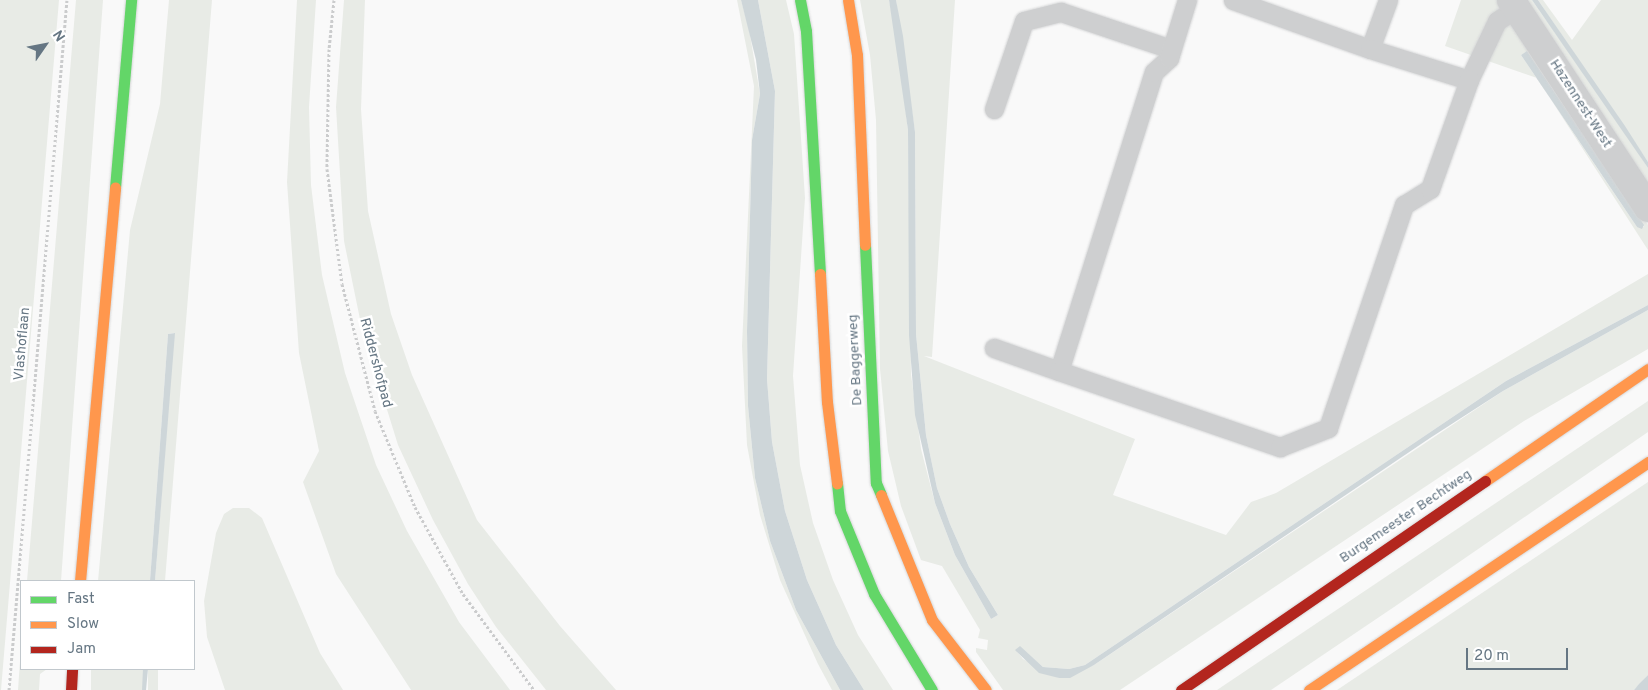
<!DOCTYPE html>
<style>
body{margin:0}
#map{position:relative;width:1648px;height:690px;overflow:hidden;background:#f9f9f9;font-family:Overpass,sans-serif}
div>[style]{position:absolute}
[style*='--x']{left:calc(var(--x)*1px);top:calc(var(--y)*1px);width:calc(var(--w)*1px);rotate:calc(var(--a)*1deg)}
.green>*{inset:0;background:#e8ebe6;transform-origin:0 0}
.water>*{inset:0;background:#ced6d9}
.path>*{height:3px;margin-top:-1.5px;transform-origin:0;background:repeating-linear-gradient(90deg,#cbcccd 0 2.5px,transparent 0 5px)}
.roads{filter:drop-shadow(0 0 1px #d5d6d7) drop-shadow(0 0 1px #d5d6d7)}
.lane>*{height:19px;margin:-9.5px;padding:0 9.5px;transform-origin:9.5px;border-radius:9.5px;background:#cecfd0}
.street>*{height:28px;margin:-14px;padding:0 14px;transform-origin:14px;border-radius:14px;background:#cecfd0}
.fast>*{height:11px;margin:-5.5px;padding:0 5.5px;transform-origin:5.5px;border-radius:5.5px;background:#63d668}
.slow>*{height:11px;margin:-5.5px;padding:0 5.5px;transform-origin:5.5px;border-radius:5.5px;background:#ff974d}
.jam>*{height:11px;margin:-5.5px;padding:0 5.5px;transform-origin:5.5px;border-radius:5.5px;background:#b3261e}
span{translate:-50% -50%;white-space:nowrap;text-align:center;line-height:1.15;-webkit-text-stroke:5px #fff;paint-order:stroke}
.street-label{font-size:14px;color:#657683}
.legend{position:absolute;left:20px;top:580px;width:175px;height:90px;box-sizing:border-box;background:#fff;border:1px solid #c1c8cd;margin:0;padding:6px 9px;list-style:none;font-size:15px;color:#657683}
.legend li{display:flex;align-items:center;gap:10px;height:25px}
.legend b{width:25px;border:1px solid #c1c8cd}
.north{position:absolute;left:20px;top:20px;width:50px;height:50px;-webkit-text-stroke:4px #fff;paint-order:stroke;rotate:57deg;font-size:14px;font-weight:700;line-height:20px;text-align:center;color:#657683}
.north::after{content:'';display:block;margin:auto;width:18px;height:22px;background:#657683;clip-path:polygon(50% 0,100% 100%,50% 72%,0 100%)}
.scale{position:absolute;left:1466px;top:648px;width:102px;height:22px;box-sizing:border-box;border:2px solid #657683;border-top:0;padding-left:6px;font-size:15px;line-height:18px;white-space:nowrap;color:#657683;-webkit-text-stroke:4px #fff;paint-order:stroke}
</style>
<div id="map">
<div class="green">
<i style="clip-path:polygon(0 0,59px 0,1px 690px,0 690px)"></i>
<i style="clip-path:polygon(76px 0,103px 0,61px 581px,27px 581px)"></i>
<i style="clip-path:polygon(169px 0,212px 0,165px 581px,155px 581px,174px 333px,168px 334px,150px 581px,98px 581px,130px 230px,160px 104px)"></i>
<i style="clip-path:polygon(297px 0,316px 0,309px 107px,311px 185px,322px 275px,345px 373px,376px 465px,407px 531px,459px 622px,510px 690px,411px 690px,336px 574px,303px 482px,319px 451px,299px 353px,287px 182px)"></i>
<i style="clip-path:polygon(344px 0,365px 0,361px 109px,368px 211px,391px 314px,412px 375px,477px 520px,560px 626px,616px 690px,546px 690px,496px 627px,468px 584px,433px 520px,398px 445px,362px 329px,344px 241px,336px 107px)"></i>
<i style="clip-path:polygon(737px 0,741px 0,749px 29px,760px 94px,752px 140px,747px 331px,748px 406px,755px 478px,770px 541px,796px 610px,840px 690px,832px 690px,818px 664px,780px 580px,760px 515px,747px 445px,742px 346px,754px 86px)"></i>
<i style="clip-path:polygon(758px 0,786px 0,794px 34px,805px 198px,793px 376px,800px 465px,813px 523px,833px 580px,858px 635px,893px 690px,864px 690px,836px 645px,807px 580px,785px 511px,772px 442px,767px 379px,775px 91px)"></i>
<i style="clip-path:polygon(860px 0,889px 0,898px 46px,908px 130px,911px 374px,921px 449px,935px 503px,955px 555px,991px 619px,998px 615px,969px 567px,950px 524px,937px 488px,926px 435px,916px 334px,915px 132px,896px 0,955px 0,932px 357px,924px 356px,1135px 439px,1113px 495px,1226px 535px,1251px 502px,1276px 493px,1648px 274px,1648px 305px,1506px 381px,1085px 665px,1069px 669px,1043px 667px,1020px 647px,1016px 650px,1023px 659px,1059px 678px,1094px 665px,1503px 391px,1648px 310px,1648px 349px,1524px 421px,1120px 690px,1003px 690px,976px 652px,976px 648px,987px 650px,988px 640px,978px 638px,980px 630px,942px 566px,921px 560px,901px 506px,888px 451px,880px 369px,876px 120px,870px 55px)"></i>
<i style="clip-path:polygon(evenodd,1461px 0,1499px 0,1648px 225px,1648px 250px,1537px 78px,1445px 46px,1461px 0,1527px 52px,1600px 158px,1644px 227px,1637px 227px,1593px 162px,1521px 55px,1527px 52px)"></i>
<i style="clip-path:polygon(1524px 0,1532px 0,1625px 132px,1648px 168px,1648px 187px)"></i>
<i style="clip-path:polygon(1538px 0,1543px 0,1572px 40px,1601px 0,1648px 0,1648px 162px)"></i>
<i style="clip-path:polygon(1648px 401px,1648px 432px,1397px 605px,1271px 690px,1217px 690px)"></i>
<i style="clip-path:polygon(1648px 482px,1648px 675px,1634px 690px,1337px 690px)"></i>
<i style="clip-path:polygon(233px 508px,249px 508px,262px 518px,320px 653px,343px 690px,225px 690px,207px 637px,204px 601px,216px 533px,224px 514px)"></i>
<i style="clip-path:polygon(21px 647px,21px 669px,47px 669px,40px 674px,39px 690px,18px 690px)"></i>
<i style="left:91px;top:669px;width:52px;height:21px"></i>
<i style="left:148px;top:669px;width:10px;height:21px"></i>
</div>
<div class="water">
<i style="clip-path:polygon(741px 0,758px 0,775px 91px,767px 379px,772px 442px,785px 511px,807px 580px,836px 645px,864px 690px,840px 690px,796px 610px,770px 541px,755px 478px,748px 406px,747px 331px,752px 140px,760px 94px,756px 60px)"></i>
<i style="clip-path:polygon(889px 0,896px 0,903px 36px,915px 132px,916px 334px,926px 435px,937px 488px,950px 524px,969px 567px,998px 615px,991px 619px,955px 555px,935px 503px,915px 415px,909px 335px,908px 130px)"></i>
<i style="clip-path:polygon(1532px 0,1538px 0,1625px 126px,1648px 162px,1648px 168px)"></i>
<i style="clip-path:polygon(1527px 51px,1644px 225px,1642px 229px,1637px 227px,1521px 55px)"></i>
<i style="clip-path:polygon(1648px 305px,1648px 310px,1503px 391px,1430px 438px,1094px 665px,1070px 678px,1059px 678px,1039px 673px,1015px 650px,1020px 646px,1043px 667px,1069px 669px,1085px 665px,1506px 381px)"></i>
<i style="clip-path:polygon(175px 333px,155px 581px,150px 581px,168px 334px)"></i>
<i style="clip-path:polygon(143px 669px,148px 669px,146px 690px,142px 690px)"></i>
<i style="clip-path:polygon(1648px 675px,1648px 690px,1634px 690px,1639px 684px)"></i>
</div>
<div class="path">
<i style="--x:334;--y:0;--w:49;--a:95.8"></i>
<i style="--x:329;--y:49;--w:120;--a:91"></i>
<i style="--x:327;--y:169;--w:116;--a:82.6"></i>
<i style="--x:342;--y:284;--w:131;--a:75.4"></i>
<i style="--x:375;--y:411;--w:104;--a:67.4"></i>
<i style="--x:415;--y:507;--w:99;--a:61.1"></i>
<i style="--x:463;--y:594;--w:119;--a:53.5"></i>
<i style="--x:9;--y:690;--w:692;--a:-85.2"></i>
</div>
<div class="roads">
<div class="lane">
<i style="--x:1233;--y:0;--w:145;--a:19.7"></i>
<i style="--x:1388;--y:0;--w:52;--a:110.2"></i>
<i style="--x:1370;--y:49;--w:104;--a:17.4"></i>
<i style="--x:1469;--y:80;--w:65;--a:-64.6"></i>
<i style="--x:1497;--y:21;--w:23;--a:-34"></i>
<i style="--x:994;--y:109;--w:93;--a:-71.2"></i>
<i style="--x:1024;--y:21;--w:38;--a:-14"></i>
<i style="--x:1061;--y:12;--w:116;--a:18.6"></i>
<i style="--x:994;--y:348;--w:69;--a:19.5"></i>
<i style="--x:1059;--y:371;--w:314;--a:-72.4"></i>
<i style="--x:1154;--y:72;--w:21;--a:-43"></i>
<i style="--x:1169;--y:58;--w:61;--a:-72.8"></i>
<i style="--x:1059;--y:371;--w:234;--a:19"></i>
<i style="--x:1280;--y:447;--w:52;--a:-21.6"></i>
<i style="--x:1328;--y:428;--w:236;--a:-71.2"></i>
<i style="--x:1404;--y:205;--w:31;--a:-32"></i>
<i style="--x:1430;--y:189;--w:116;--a:-70.3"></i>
</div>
<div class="street">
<i style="--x:1511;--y:0;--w:249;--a:56.6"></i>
</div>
<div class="fast">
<i style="--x:800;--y:0;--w:32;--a:79"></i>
<i style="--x:806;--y:31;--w:243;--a:86.7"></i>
<i style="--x:115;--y:188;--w:189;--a:-85.1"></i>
<i style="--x:865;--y:245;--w:238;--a:87.4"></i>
<i style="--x:876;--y:483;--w:13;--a:67"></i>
<i style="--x:837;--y:483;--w:28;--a:84"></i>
<i style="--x:840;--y:511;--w:90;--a:67.7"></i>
<i style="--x:874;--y:594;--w:112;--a:58.9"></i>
</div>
<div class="slow">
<i style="--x:848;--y:0;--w:56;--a:80.7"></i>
<i style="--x:857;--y:55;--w:190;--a:87.6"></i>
<i style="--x:820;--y:274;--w:128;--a:86.9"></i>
<i style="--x:827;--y:402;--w:82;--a:83"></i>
<i style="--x:1485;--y:481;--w:198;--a:-34.5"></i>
<i style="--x:881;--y:495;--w:135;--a:67.8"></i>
<i style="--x:932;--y:620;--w:88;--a:52.4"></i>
<i style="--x:80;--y:581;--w:395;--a:-84.9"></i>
<i style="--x:1309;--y:690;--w:409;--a:-33.9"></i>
</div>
<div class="jam">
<i style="--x:71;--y:690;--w:21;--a:-87"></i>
<i style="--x:1181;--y:690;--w:369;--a:-34.5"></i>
</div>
</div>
<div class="street-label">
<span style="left:1580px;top:104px;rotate:57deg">Hazennest-West</span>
<span style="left:23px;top:344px;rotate:-85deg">Vlashoflaan</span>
<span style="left:856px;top:360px;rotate:-93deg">De Baggerweg</span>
<span style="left:375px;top:363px;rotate:75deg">Riddershofpad</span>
<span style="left:1406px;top:517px;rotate:-34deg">Burgemeester Bechtweg</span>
</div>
<ul class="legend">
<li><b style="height:6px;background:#63d668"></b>Fast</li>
<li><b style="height:6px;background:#ff974d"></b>Slow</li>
<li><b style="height:6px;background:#b3261e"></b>Jam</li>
</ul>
<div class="north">N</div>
<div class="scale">20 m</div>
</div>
